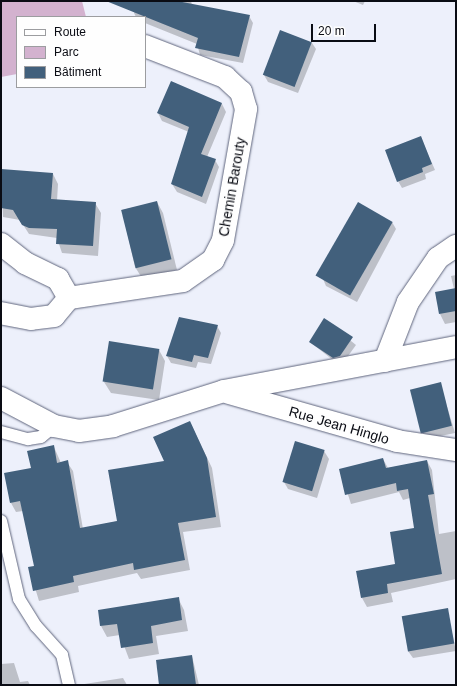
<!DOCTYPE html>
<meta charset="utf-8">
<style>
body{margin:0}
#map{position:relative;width:457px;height:686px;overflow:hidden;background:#edf0fb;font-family:Helvetica,sans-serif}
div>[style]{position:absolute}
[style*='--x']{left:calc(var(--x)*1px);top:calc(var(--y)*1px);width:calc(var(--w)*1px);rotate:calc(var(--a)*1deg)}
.green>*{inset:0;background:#d3b2cf}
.shadow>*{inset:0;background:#0003}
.building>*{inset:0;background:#42607c;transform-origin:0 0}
.roads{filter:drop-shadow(0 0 1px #5f657d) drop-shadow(0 0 1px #5f657d)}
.service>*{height:12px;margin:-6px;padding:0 6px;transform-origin:6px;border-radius:6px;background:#fff}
.minor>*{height:22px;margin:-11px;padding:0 11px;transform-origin:11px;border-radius:11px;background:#fff}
span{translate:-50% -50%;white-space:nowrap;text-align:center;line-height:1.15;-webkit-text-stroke:4px #fefefe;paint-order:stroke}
.street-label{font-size:14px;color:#0a0c14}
.frame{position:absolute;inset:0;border:2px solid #0a0c14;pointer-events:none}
.legend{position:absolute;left:16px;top:16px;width:130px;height:72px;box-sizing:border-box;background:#fefefe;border:1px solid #9c9da0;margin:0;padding:5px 7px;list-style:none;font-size:12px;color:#0a0c14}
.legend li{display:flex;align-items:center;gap:8px;height:20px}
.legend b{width:20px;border:1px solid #9c9da0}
.scale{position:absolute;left:311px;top:24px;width:65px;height:18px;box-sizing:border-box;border:2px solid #0a0c14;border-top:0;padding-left:5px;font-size:12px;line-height:14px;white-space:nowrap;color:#0a0c14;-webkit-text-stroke:3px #fefefe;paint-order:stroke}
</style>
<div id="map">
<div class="green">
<i style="clip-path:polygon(1px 1px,82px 1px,86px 17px,17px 17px,17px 74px,1px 77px)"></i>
</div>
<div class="shadow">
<i style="clip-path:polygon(138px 1px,191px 1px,192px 5px,249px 16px,253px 23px,243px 63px,200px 55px,197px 44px,145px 23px,145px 17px,136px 17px,134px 13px)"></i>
<i style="clip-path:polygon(353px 1px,365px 1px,363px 5px)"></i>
<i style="clip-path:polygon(281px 31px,312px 43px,316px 49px,298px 93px,268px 82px,264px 75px)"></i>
<i style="clip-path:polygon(171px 82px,222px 104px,226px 112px,207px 157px,215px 160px,219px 167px,206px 204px,177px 192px,172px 184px,189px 132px,162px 121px,158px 113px)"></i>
<i style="clip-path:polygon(421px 138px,435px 170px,425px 174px,426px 179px,402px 188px,398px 181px)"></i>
<i style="clip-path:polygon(1px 170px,53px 174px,58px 184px,57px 201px,95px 203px,101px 213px,98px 256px,62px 253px,57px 238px,29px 234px,20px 220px,3px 217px)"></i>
<i style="clip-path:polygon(157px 202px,163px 213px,177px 270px,142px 278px,135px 267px,122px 210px)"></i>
<i style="clip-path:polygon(392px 222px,396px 229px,357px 302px,326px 286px,323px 279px)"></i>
<i style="clip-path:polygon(456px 275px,456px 322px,445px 324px,440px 314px,454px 289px,451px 276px)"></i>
<i style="clip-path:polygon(324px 319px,356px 345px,343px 363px,338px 364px,310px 342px)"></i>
<i style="clip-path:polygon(217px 326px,221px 333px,211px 364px,198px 362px,196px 368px,171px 363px,167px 356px)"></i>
<i style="clip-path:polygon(159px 350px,165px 361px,159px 400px,111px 393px,104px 382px)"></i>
<i style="clip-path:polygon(440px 383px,455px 433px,426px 439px,422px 432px)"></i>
<i style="clip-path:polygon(190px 422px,212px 468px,221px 527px,183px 532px,190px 570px,141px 579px,137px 573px,78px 586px,79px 592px,39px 601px,29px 568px,35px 567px,23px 511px,16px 512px,11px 503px,32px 468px,54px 447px,61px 463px,67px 462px,73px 471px,83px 529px,118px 521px,165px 462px)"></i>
<i style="clip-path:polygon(324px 451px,329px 459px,317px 498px,288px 489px,284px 482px)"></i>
<i style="clip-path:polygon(383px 459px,388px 468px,427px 461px,432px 470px,439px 534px,456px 531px,456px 579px,391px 593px,393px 602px,367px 607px,362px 598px,396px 565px,415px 528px,410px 498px,403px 500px,399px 492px,351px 504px,340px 470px)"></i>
<i style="clip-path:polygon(178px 598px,184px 610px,188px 631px,156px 636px,159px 654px,129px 659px,120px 635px,107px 637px,101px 626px,99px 611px)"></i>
<i style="clip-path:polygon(447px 609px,456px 651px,413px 658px,408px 651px)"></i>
<i style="clip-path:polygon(192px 656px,199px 685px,160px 685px)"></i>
<i style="clip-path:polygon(14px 663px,20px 682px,28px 681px,30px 685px,1px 685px,1px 664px)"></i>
<i style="clip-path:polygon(123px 678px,127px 685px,78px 685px)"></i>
</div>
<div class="building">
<i style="clip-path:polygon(106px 1px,177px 1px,250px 15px,239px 57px,195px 48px,198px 38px)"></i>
<i style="left:280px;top:30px;width:34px;height:48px;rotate:21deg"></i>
<i style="clip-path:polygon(171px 81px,222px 103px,201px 154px,216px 159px,202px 197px,171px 184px,189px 127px,157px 113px)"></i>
<i style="clip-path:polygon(421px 136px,432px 164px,422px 168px,423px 172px,397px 182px,385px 150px)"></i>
<i style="clip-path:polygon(1px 169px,53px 173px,51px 199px,96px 202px,93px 246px,56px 244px,57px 229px,29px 228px,22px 225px,13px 210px,1px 208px)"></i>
<i style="left:157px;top:201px;width:60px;height:37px;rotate:76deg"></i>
<i style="left:358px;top:202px;width:40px;height:85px;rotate:30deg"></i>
<i style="clip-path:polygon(456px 288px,456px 311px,439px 314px,435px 292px)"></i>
<i style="clip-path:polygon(179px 317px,218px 325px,208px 358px,194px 355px,192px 362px,166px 356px)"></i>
<i style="clip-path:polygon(324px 318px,353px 337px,340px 356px,333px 358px,309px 342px)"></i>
<i style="left:109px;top:341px;width:51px;height:41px;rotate:9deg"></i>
<i style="left:441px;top:382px;width:45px;height:32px;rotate:76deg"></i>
<i style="clip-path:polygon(190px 421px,207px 458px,216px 517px,178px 523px,185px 560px,134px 570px,133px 563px,73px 576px,74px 582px,33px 591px,28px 567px,34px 566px,20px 501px,10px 503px,4px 473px,31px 468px,27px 451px,54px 445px,57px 463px,68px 460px,80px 528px,117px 521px,108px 470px,164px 461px,153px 437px)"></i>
<i style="left:295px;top:441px;width:31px;height:43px;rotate:17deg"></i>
<i style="clip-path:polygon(383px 458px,386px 468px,427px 460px,434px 494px,428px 495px,442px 574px,387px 584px,388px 593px,361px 598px,356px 571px,395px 564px,390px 532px,414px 528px,408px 489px,397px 491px,396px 483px,345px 495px,339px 469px)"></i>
<i style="clip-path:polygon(179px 597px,182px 620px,151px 626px,153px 643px,121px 648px,117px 624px,100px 626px,98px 610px)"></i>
<i style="left:448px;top:608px;width:36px;height:47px;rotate:80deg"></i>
<i style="clip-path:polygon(192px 655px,196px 685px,159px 685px,156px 660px)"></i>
</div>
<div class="roads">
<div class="service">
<i style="--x:1;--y:432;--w:28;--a:15"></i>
<i style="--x:28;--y:439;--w:13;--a:-9"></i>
<i style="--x:41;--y:437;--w:17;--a:-40"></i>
<i style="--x:1;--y:521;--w:80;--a:77"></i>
<i style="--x:19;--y:599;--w:32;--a:58"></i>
<i style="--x:36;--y:626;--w:39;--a:48"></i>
<i style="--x:62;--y:655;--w:31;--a:77"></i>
</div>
<div class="minor">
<i style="--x:1;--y:244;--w:31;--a:38"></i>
<i style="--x:25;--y:263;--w:37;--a:26"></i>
<i style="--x:58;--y:279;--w:22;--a:60"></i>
<i style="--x:69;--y:298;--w:23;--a:130"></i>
<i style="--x:54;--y:316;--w:23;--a:173"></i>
<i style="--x:31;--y:319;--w:31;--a:-169"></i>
<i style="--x:69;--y:298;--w:115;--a:-8.5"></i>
<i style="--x:183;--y:281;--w:37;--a:-35"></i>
<i style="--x:213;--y:260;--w:22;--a:-63"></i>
<i style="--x:223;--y:240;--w:133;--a:-80"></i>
<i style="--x:246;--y:109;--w:18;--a:-106"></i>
<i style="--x:241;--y:92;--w:22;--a:-137"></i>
<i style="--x:225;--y:77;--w:86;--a:-158.8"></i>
<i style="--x:385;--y:361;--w:63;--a:-68.7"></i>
<i style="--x:408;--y:302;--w:53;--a:-55.7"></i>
<i style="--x:438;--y:258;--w:22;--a:-34"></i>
<i style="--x:229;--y:393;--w:175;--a:15.9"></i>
<i style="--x:397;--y:441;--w:60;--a:8.7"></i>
<i style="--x:1;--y:398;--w:60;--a:27.8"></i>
<i style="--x:54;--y:426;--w:25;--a:11"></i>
<i style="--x:79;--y:431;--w:34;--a:-8"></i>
<i style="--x:113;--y:426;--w:116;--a:-17.5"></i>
<i style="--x:224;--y:391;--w:236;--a:-10.7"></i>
</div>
</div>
<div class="street-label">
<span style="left:232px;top:187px;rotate:-80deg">Chemin Barouty</span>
<span style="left:339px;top:425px;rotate:16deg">Rue Jean Hinglo</span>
</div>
<div class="frame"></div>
<ul class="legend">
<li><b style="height:5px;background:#fff"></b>Route</li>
<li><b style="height:11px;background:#d3b2cf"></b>Parc</li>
<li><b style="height:11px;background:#42607c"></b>Bâtiment</li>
</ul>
<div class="scale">20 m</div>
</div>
